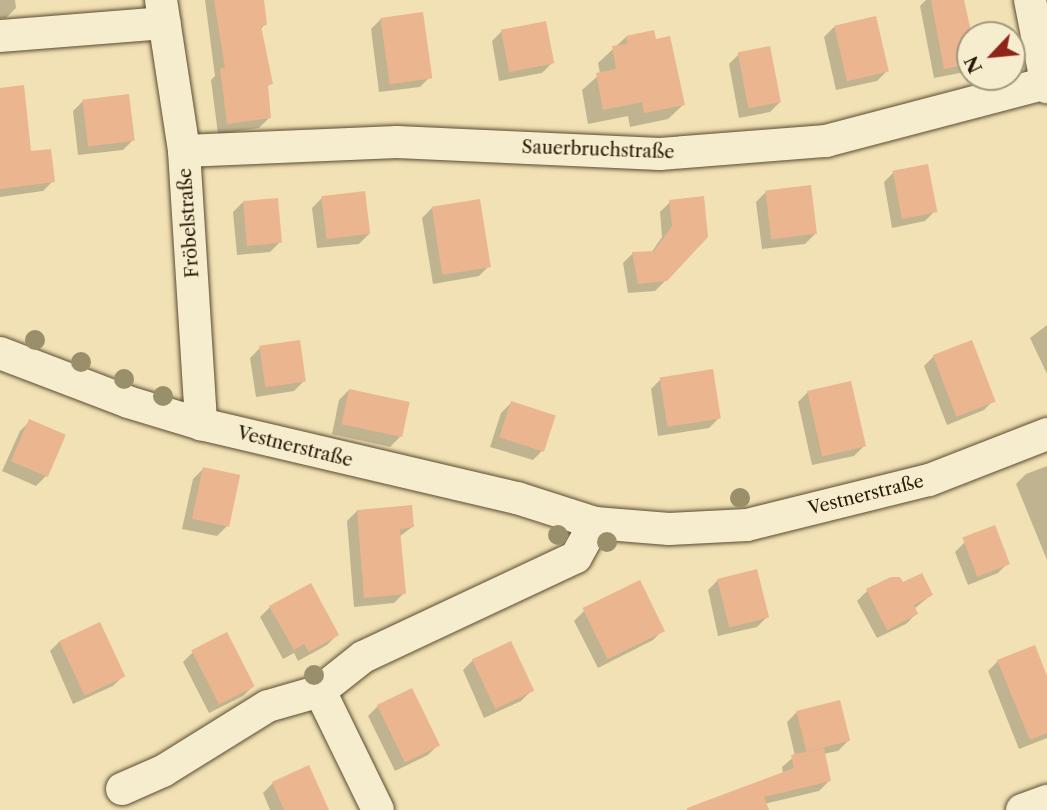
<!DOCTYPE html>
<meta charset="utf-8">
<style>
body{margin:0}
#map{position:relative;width:1047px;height:810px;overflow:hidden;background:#f1e1b4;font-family:"Libre Caslon Text",serif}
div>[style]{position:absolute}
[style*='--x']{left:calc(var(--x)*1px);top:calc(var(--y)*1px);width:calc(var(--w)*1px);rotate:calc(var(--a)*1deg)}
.shadow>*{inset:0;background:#0003}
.building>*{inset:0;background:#ebb58f;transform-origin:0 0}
.roads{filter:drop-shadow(0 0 2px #5a4b31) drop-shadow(0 0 2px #5a4b31)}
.street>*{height:32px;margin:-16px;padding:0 16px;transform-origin:16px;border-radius:16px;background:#f6ecce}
.trees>*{width:20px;height:20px;margin:-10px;border-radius:50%;background:#998f6b}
span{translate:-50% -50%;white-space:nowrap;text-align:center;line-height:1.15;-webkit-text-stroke:6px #f6ecce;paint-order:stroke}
.street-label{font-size:18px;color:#271905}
.north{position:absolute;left:956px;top:21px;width:70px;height:70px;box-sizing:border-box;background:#f6ecce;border:2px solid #a3987e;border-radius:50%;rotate:244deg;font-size:19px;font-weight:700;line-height:28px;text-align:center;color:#271905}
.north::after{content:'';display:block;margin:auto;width:24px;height:32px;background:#8f2418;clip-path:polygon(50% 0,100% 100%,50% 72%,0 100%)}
</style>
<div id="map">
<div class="shadow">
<i style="clip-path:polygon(0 0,15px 0,16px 8px,6px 18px,0 18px)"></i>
<i style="clip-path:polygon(205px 0,262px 0,265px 24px,260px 30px,271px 83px,267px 87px,269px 118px,259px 128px,218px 134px,211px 80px,215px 76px)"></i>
<i style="clip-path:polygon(926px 0,963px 0,970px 36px,970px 68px,965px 72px,934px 78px,920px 6px)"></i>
<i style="clip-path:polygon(381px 19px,430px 77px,420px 87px,379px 92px,371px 29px)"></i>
<i style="clip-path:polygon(834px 27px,887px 71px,877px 81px,836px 90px,824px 37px)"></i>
<i style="clip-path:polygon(502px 31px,552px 63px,542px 73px,499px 81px,492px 41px)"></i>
<i style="clip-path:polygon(626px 37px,683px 105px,668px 119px,630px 127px,628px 116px,588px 124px,582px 90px,600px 74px,598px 63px)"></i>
<i style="clip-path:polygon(739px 54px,780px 102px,770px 112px,739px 118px,729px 64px)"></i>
<i style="clip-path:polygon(0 90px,30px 153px,53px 181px,43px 191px,0 197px)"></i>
<i style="clip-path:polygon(83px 101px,133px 140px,123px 150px,78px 155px,73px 111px)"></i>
<i style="clip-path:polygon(894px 172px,935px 211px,925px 221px,892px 228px,884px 182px)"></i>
<i style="clip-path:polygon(766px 192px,815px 234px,805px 244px,762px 249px,756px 202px)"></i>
<i style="clip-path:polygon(322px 198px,369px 234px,359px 244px,317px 248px,312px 208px)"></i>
<i style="clip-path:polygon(702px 198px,666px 280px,655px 291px,628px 293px,623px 263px,633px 253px,651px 253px,662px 237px,660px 212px,670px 202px)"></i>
<i style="clip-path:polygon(243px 202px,280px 242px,270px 252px,237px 255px,233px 212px)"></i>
<i style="clip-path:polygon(432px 208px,489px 266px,479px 276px,433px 284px,422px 218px)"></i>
<i style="clip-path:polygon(1047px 325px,1047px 374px,1030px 338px)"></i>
<i style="clip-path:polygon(260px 348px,304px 381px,294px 391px,256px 397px,250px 358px)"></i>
<i style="clip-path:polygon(934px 356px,994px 400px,984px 410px,947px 425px,924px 366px)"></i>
<i style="clip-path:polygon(661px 379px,719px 418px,709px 428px,658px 436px,651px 389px)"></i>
<i style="clip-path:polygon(349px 390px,400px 437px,390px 447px,332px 434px,339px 400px)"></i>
<i style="clip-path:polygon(808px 392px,864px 446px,854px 456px,812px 465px,798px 402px)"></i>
<i style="clip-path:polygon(511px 403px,543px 450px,533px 460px,490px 447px,501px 413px)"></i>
<i style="clip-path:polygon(30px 421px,46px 476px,36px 486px,2px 471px,20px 431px)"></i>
<i style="clip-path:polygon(1047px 466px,1047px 560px,1016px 484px,1026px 474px)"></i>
<i style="clip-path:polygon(203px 469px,227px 526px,217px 536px,182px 529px,193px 479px)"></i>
<i style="clip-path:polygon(357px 511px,412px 527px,399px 537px,404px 593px,394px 603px,354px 607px,347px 521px)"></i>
<i style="clip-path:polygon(965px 542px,1008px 563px,998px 573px,968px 585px,955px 552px)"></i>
<i style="clip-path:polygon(718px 580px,767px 617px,757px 627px,718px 636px,708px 590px)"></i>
<i style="clip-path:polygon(902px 585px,931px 595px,914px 609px,916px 614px,906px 624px,877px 638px,857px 601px,867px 591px)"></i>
<i style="clip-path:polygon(270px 607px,337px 635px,327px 645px,298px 661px,294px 653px,283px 659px,260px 617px)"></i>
<i style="clip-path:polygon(584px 611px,663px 630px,653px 640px,598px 668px,574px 621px)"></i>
<i style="clip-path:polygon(60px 641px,123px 676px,113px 686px,73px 704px,50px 651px)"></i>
<i style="clip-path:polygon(193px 652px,253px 686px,243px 696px,209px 713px,183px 662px)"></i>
<i style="clip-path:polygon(473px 660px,531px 691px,521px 701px,484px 718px,463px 670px)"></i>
<i style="clip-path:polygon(998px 661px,1047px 681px,1047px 738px,1019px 749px,988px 671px)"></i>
<i style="clip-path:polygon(378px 706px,438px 745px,428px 755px,395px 771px,368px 716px)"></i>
<i style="clip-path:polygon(797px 712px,848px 741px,838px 751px,823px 754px,829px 781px,819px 791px,764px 804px,767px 810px,720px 810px,783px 773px,782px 767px,795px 756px,787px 722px)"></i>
<i style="clip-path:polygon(273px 783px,318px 810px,270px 810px,263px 793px)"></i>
</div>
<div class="building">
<i style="clip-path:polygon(214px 0,264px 0,267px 25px,261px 26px,273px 84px,268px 85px,271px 118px,227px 124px,220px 68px,225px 68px)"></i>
<i style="clip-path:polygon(931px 0,964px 0,970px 27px,970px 64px,944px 69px)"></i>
<i style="left:423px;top:12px;width:67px;height:43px;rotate:82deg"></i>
<i style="left:876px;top:16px;width:57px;height:43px;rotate:77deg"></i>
<i style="left:546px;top:21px;width:43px;height:46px;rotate:79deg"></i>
<i style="clip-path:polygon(654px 30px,656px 39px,670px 36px,685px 105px,644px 113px,642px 102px,603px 110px,596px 73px,616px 69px,612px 46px,627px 44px,626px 36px)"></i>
<i style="left:770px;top:46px;width:57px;height:33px;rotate:79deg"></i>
<i style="clip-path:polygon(24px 85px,31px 151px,51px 149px,55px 182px,0 189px,0 88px)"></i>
<i style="left:129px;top:94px;width:47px;height:47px;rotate:83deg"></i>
<i style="left:928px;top:164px;width:49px;height:36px;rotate:79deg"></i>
<i style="left:811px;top:185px;width:49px;height:46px;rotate:83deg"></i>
<i style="left:365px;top:191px;width:43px;height:44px;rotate:83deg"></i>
<i style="clip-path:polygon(704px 196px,708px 237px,667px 281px,638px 284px,632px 252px,654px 251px,672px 226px,669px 200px)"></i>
<i style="left:278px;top:198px;width:45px;height:35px;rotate:85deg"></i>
<i style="left:480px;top:199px;width:69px;height:49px;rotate:81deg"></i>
<i style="left:300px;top:340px;width:42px;height:41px;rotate:82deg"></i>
<i style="left:972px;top:340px;width:66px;height:42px;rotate:69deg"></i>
<i style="left:713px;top:369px;width:50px;height:54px;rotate:81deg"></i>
<i style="left:851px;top:381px;width:67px;height:45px;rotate:77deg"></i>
<i style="left:349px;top:389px;width:62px;height:36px;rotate:12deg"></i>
<i style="left:511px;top:401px;width:47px;height:38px;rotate:18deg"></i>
<i style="left:29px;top:419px;width:40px;height:46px;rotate:23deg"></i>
<i style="left:203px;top:467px;width:38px;height:53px;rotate:12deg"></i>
<i style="clip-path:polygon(412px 505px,414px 527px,400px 529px,406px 594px,364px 598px,357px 510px)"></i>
<i style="left:995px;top:525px;width:42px;height:35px;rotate:69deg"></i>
<i style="left:757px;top:569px;width:50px;height:41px;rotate:76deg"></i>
<i style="clip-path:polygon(922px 573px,933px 595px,914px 605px,918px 614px,887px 630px,866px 589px,891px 577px,900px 577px,903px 582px)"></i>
<i style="left:640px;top:580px;width:57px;height:64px;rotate:64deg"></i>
<i style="clip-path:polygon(311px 583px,339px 635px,309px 652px,304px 644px,294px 650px,269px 606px)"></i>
<i style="left:100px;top:622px;width:60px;height:45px;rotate:65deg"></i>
<i style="left:227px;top:632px;width:61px;height:40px;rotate:63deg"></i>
<i style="left:511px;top:641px;width:55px;height:43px;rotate:65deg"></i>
<i style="clip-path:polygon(1035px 645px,1047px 676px,1047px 733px,1030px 740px,997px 660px)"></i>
<i style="left:412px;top:688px;width:64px;height:39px;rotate:64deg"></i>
<i style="left:840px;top:700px;width:42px;height:45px;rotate:76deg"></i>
<i style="clip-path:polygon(824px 748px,831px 781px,764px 797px,769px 810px,687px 810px,687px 808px,794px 768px,791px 755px)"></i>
<i style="clip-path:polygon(309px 765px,329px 810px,284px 810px,272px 782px)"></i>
</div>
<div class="roads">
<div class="street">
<i style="--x:161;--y:0;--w:153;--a:81.3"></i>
<i style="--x:184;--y:151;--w:274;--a:86.4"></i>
<i style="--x:1030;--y:0;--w:89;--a:78.9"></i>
<i style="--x:0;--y:36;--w:165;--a:-4.5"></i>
<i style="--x:184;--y:151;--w:213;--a:-2.4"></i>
<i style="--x:397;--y:142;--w:263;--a:2.6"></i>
<i style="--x:660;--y:154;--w:167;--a:-4.5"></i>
<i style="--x:826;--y:141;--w:228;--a:-14.7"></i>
<i style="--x:0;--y:353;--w:137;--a:20.9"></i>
<i style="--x:128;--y:402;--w:76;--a:16.8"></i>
<i style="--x:201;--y:424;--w:325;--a:13.2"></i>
<i style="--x:517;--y:498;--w:82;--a:17.8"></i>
<i style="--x:595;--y:523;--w:74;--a:4.6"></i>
<i style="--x:669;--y:529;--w:78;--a:-2.9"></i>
<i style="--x:747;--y:525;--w:187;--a:-13.9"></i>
<i style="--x:929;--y:480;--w:127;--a:-21.3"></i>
<i style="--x:320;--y:691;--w:132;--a:64"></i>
<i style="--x:122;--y:789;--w:45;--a:-23.7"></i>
<i style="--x:163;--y:771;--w:123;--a:-31.8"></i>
<i style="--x:268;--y:706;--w:54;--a:-16.1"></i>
<i style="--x:320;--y:691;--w:55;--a:-38.3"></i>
<i style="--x:363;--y:657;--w:235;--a:-25.1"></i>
<i style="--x:576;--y:557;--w:39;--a:-61"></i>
<i style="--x:1022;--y:810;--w:27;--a:-20"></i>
</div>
</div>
<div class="trees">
<i style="left:35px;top:340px"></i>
<i style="left:81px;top:362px"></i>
<i style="left:124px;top:379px"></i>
<i style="left:163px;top:396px"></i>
<i style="left:740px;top:498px"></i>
<i style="left:558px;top:535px"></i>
<i style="left:607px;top:542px"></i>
<i style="left:314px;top:675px"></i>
</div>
<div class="street-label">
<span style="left:598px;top:150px;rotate:2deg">Sauerbruchstraße</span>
<span style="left:189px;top:223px;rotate:-94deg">Fröbelstraße</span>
<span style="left:295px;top:447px;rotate:14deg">Vestnerstraße</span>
<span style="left:866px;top:495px;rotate:-14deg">Vestnerstraße</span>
</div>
<div class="north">N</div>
</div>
